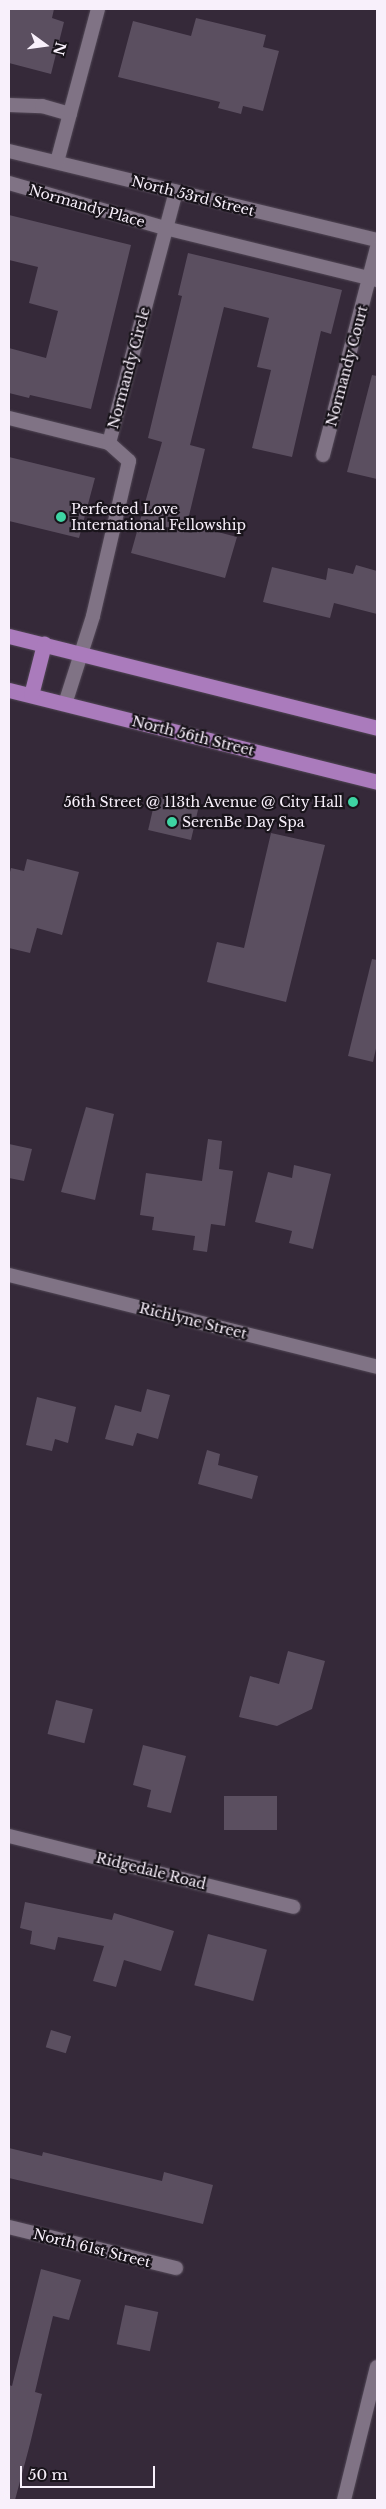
<!DOCTYPE html>
<style>
body{margin:0}
#map{position:relative;width:386px;height:2509px;overflow:hidden;background:#352939;font-family:"Libre Baskerville",serif}
div>[style]{position:absolute}
[style*='--x']{left:calc(var(--x)*1px);top:calc(var(--y)*1px);width:calc(var(--w)*1px);rotate:calc(var(--a)*1deg)}
.building>*{inset:0;background:#5b4f60;transform-origin:0 0}
.roads{filter:drop-shadow(0 0 1px #514755) drop-shadow(0 0 1px #514755)}
.minor>*{height:14px;margin:-7px;padding:0 7px;transform-origin:7px;border-radius:7px;background:#807385}
.primary>*{height:15px;margin:-7.5px;padding:0 7.5px;transform-origin:7.5px;border-radius:7.5px;background:#aa7bbc}
.dots>*{width:14px;height:14px;translate:-50% -50%;box-sizing:border-box;border:2px solid #19141b;border-radius:50%}
span{translate:-50% -50%;white-space:nowrap;text-align:center;line-height:1.15;-webkit-text-stroke:4.5px #19141b;paint-order:stroke}
.street-label{font-size:14px;color:#f8f0fb}
.poi-label{font-size:14px;color:#f8f0fb}
.left{translate:0 -50%;text-align:left}
.right{translate:-100% -50%;text-align:right}
.frame{position:absolute;inset:0;border:10px solid #f8f0fb;pointer-events:none}
.north{position:absolute;left:20px;top:20px;width:50px;height:50px;-webkit-text-stroke:4px #19141b;paint-order:stroke;rotate:104deg;font-size:14px;font-weight:700;line-height:20px;text-align:center;color:#f8f0fb}
.north::after{content:'';display:block;margin:auto;width:18px;height:22px;background:#f8f0fb;clip-path:polygon(50% 0,100% 100%,50% 72%,0 100%)}
.scale{position:absolute;left:20px;top:2466px;width:135px;height:22px;box-sizing:border-box;border:2px solid #f8f0fb;border-top:0;padding-left:6px;font-size:15px;line-height:18px;white-space:nowrap;color:#f8f0fb;-webkit-text-stroke:4px #19141b;paint-order:stroke}
</style>
<div id="map">
<div class="building">
<i style="clip-path:polygon(9px 9px,54px 9px,52px 18px,64px 22px,51px 74px,9px 63px)"></i>
<i style="clip-path:polygon(196px 18px,266px 35px,263px 47px,279px 51px,263px 111px,243px 106px,241px 114px,218px 108px,220px 102px,118px 77px,133px 21px,191px 36px)"></i>
<i style="clip-path:polygon(9px 215px,131px 245px,91px 409px,30px 395px,29px 398px,9px 393px,9px 348px,46px 358px,58px 311px,29px 303px,38px 267px,9px 260px)"></i>
<i style="clip-path:polygon(188px 253px,342px 290px,331px 334px,321px 331px,292px 457px,252px 448px,271px 370px,257px 367px,269px 318px,224px 307px,190px 445px,205px 449px,187px 524px,237px 537px,225px 578px,131px 553px,162px 442px,148px 438px,182px 296px,178px 295px)"></i>
<i style="clip-path:polygon(372px 375px,377px 376px,377px 479px,347px 472px)"></i>
<i style="clip-path:polygon(9px 457px,95px 478px,79px 538px,9px 521px)"></i>
<i style="clip-path:polygon(356px 565px,377px 571px,377px 614px,334px 603px,330px 618px,263px 602px,272px 567px,326px 580px,328px 568px,353px 574px)"></i>
<i style="left:156px;top:796px;width:44px;height:35px;rotate:13deg"></i>
<i style="clip-path:polygon(271px 833px,325px 845px,286px 1002px,207px 982px,217px 942px,244px 948px)"></i>
<i style="clip-path:polygon(27px 859px,79px 872px,62px 935px,37px 928px,30px 953px,9px 948px,9px 876px,11px 868px,24px 871px)"></i>
<i style="clip-path:polygon(372px 959px,377px 960px,377px 1044px,373px 1062px,348px 1056px)"></i>
<i style="clip-path:polygon(86px 1107px,114px 1114px,95px 1200px,61px 1192px)"></i>
<i style="clip-path:polygon(208px 1139px,222px 1141px,219px 1169px,233px 1171px,225px 1226px,211px 1224px,207px 1252px,193px 1250px,195px 1236px,152px 1230px,154px 1217px,140px 1215px,146px 1173px,202px 1181px)"></i>
<i style="clip-path:polygon(9px 1144px,32px 1149px,24px 1181px,9px 1178px)"></i>
<i style="clip-path:polygon(294px 1165px,331px 1174px,313px 1249px,289px 1243px,292px 1231px,255px 1222px,268px 1172px,292px 1178px)"></i>
<i style="clip-path:polygon(147px 1389px,170px 1395px,158px 1439px,137px 1433px,133px 1446px,105px 1439px,115px 1405px,141px 1412px)"></i>
<i style="clip-path:polygon(37px 1397px,76px 1407px,68px 1443px,55px 1439px,52px 1451px,26px 1445px)"></i>
<i style="clip-path:polygon(207px 1450px,220px 1454px,218px 1465px,258px 1476px,252px 1499px,198px 1484px)"></i>
<i style="clip-path:polygon(288px 1651px,325px 1661px,312px 1709px,277px 1726px,239px 1717px,250px 1676px,279px 1684px)"></i>
<i style="left:56px;top:1700px;width:38px;height:35px;rotate:14deg"></i>
<i style="clip-path:polygon(143px 1745px,186px 1756px,171px 1813px,147px 1807px,151px 1790px,133px 1785px)"></i>
<i style="left:224px;top:1796px;width:53px;height:34px"></i>
<i style="clip-path:polygon(25px 1902px,112px 1920px,114px 1913px,174px 1931px,161px 1971px,124px 1960px,116px 1987px,93px 1981px,104px 1946px,58px 1937px,55px 1950px,30px 1944px,32px 1931px,20px 1928px)"></i>
<i style="left:208px;top:1934px;width:61px;height:53px;rotate:15deg"></i>
<i style="left:51px;top:2030px;width:21px;height:18px;rotate:17deg"></i>
<i style="clip-path:polygon(9px 2148px,42px 2156px,43px 2152px,162px 2181px,164px 2172px,213px 2185px,203px 2224px,9px 2178px)"></i>
<i style="clip-path:polygon(41px 2269px,81px 2280px,69px 2320px,53px 2316px,35px 2392px,42px 2394px,30px 2444px,15px 2500px,9px 2500px,9px 2385px,12px 2386px)"></i>
<i style="left:125px;top:2305px;width:34px;height:40px;rotate:12deg"></i>
</div>
<div class="roads">
<div class="minor">
<i style="--x:9;--y:105;--w:33;--a:2"></i>
<i style="--x:42;--y:106;--w:29;--a:16"></i>
<i style="--x:9;--y:151;--w:379;--a:13.6"></i>
<i style="--x:57;--y:162;--w:158;--a:-75"></i>
<i style="--x:9;--y:183;--w:162;--a:16.1"></i>
<i style="--x:165;--y:228;--w:218;--a:13.8"></i>
<i style="--x:9;--y:418;--w:103;--a:14"></i>
<i style="--x:323;--y:455;--w:214;--a:-75.4"></i>
<i style="--x:65;--y:704;--w:92;--a:-72.3"></i>
<i style="--x:93;--y:616;--w:159;--a:-76.9"></i>
<i style="--x:129;--y:461;--w:27;--a:-138"></i>
<i style="--x:109;--y:443;--w:260;--a:-75.1"></i>
<i style="--x:9;--y:1275;--w:379;--a:14"></i>
<i style="--x:9;--y:1836;--w:293;--a:14"></i>
<i style="--x:9;--y:2227;--w:172;--a:13.8"></i>
<i style="--x:344;--y:2500;--w:137;--a:-76.1"></i>
</div>
<div class="primary">
<i style="--x:9;--y:636;--w:379;--a:14"></i>
<i style="--x:9;--y:690;--w:379;--a:14"></i>
<i style="--x:31;--y:695;--w:53;--a:-75.7"></i>
</div>
</div>
<div class="dots">
<i style="left:61px;top:517px;background:#3ed4a3"></i>
<i style="left:353px;top:802px;background:#3ed4a3"></i>
<i style="left:172px;top:822px;background:#3ed4a3"></i>
</div>
<div class="street-label">
<span style="left:193px;top:196px;rotate:14deg">North 53rd Street</span>
<span style="left:87px;top:206px;rotate:16deg">Normandy Place</span>
<span style="left:347px;top:366px;rotate:-75deg">Normandy Court</span>
<span style="left:129px;top:368px;rotate:-75deg">Normandy Circle</span>
<span style="left:193px;top:736px;rotate:14deg">North 56th Street</span>
<span style="left:193px;top:1321px;rotate:14deg">Richlyne Street</span>
<span style="left:151px;top:1871px;rotate:14deg">Ridgedale Road</span>
<span style="left:92px;top:2248px;rotate:14deg">North 61st Street</span>
</div>
<div class="poi-label">
<span class="left" style="left:71px;top:517px">Perfected Love<br>International Fellowship</span>
<span class="right" style="left:343px;top:802px">56th Street @ 113th Avenue @ City Hall</span>
<span class="left" style="left:182px;top:822px">SerenBe Day Spa</span>
</div>
<div class="frame"></div>
<div class="north">N</div>
<div class="scale">50 m</div>
</div>
